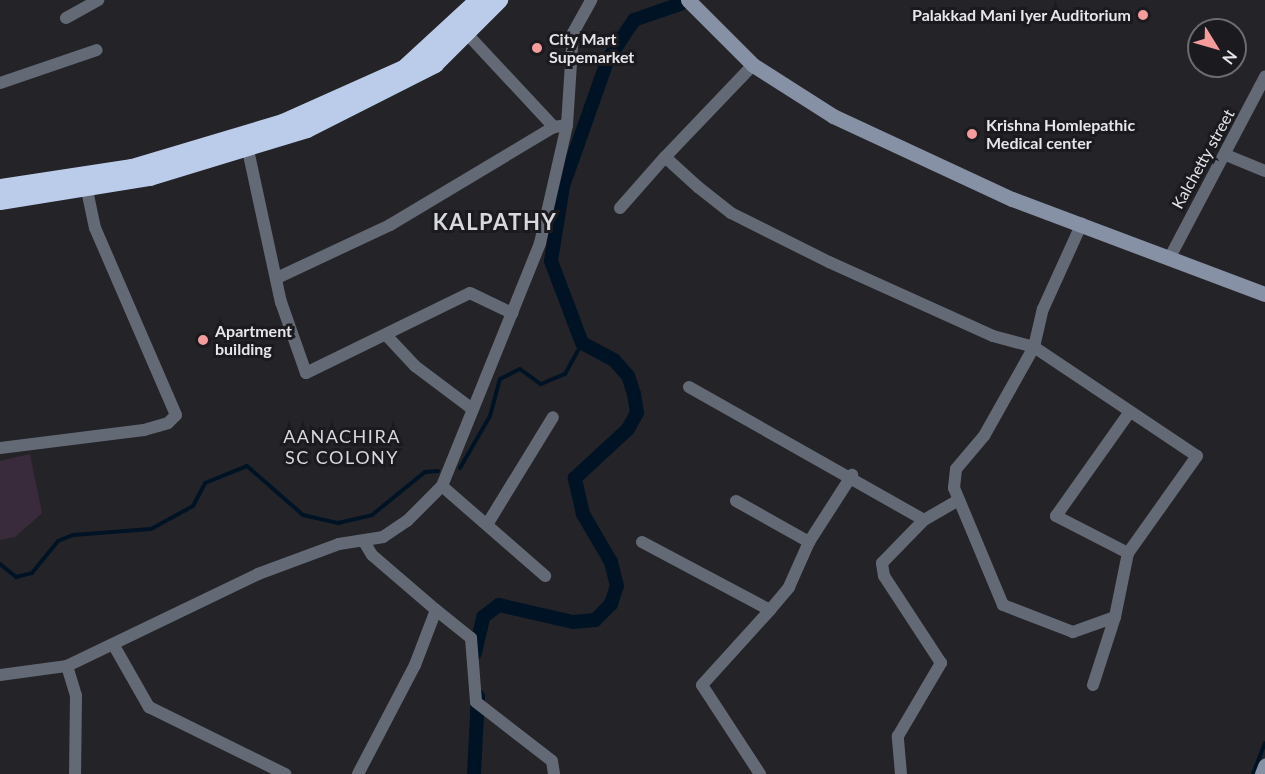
<!DOCTYPE html>
<style>
body{margin:0}
#map{position:relative;width:1265px;height:774px;overflow:hidden;background:#242428;font-family:Lato,sans-serif}
div>[style]{position:absolute}
[style*='--x']{left:calc(var(--x)*1px);top:calc(var(--y)*1px);width:calc(var(--w)*1px);rotate:calc(var(--a)*1deg)}
.green>*{inset:0;background:#392a3c}
.stream>*{height:4px;margin:-2px;padding:0 2px;transform-origin:2px;border-radius:2px;background:#001325}
.canal>*{height:14px;margin:-7px;padding:0 7px;transform-origin:7px;border-radius:7px;background:#001325}
.street>*{height:12px;margin:-6px;padding:0 6px;transform-origin:6px;border-radius:6px;background:#636a76}
.secondary>*{height:15px;margin:-7.5px;padding:0 7.5px;transform-origin:7.5px;border-radius:7.5px;background:#8791a5}
.highway>*{height:18px;margin:-9px;padding:0 9px;transform-origin:9px;border-radius:9px;background:#bbcceb}
.dots>*{width:16px;height:16px;translate:-50% -50%;box-sizing:border-box;border:3px solid #1a1a1f;border-radius:50%}
span{translate:-50% -50%;white-space:nowrap;text-align:center;line-height:1.15;-webkit-text-stroke:6px #1a1a1f;paint-order:stroke}
.poi-label{font-size:16px;color:#e6e6e9;font-weight:700}
.right{translate:-100% -50%;text-align:right}
.left{translate:0 -50%;text-align:left}
.street-label{font-size:16px;color:#e6e6e9}
.neighbourhood-label{font-size:18px;color:#d8d9df;letter-spacing:1.5px}
.district-label{font-size:22px;color:#d8d9df;font-weight:700;letter-spacing:1.5px}
.north{position:absolute;left:1187px;top:18px;width:60px;height:60px;box-sizing:border-box;background:#1a1a1f;border:2px solid #6c6c70;border-radius:50%;rotate:127deg;font-size:16px;font-weight:700;line-height:24px;text-align:center;color:#e6e6e9}
.north::after{content:'';display:block;margin:auto;width:21px;height:27px;background:#f59b9c;clip-path:polygon(50% 0,100% 100%,50% 72%,0 100%)}
</style>
<div id="map">
<div class="green">
<i style="clip-path:polygon(30px 454px,42px 513px,15px 537px,0 540px,0 461px)"></i>
</div>
<div class="stream">
<i style="--x:460;--y:468;--w:60;--a:-60"></i>
<i style="--x:490;--y:416;--w:38;--a:-75"></i>
<i style="--x:500;--y:379;--w:22;--a:-27"></i>
<i style="--x:520;--y:369;--w:26;--a:36"></i>
<i style="--x:541;--y:384;--w:26;--a:-23"></i>
<i style="--x:565;--y:374;--w:35;--a:-61"></i>
<i style="--x:0;--y:564;--w:21;--a:39"></i>
<i style="--x:16;--y:577;--w:16;--a:-14"></i>
<i style="--x:32;--y:573;--w:41;--a:-50.9"></i>
<i style="--x:58;--y:541;--w:16;--a:-22"></i>
<i style="--x:73;--y:535;--w:78;--a:-4.4"></i>
<i style="--x:151;--y:529;--w:48;--a:-28.7"></i>
<i style="--x:193;--y:506;--w:26;--a:-62"></i>
<i style="--x:205;--y:483;--w:45;--a:-22"></i>
<i style="--x:247;--y:466;--w:74;--a:41.2"></i>
<i style="--x:303;--y:515;--w:36;--a:13"></i>
<i style="--x:338;--y:523;--w:35;--a:-13"></i>
<i style="--x:372;--y:515;--w:68;--a:-39.1"></i>
<i style="--x:425;--y:472;--w:13;--a:-4"></i>
<i style="--x:1253;--y:774;--w:33;--a:-69"></i>
</div>
<div class="canal">
<i style="--x:475;--y:653;--w:37;--a:-77"></i>
<i style="--x:483;--y:617;--w:20;--a:-37"></i>
<i style="--x:499;--y:605;--w:76;--a:12.9"></i>
<i style="--x:573;--y:622;--w:22;--a:-5"></i>
<i style="--x:595;--y:620;--w:23;--a:-45"></i>
<i style="--x:611;--y:604;--w:19;--a:-72"></i>
<i style="--x:617;--y:586;--w:25;--a:-104"></i>
<i style="--x:611;--y:562;--w:56;--a:-120.3"></i>
<i style="--x:583;--y:514;--w:37;--a:-103"></i>
<i style="--x:575;--y:478;--w:72;--a:-42.8"></i>
<i style="--x:628;--y:429;--w:18;--a:-61"></i>
<i style="--x:637;--y:413;--w:19;--a:-99"></i>
<i style="--x:634;--y:394;--w:19;--a:-108"></i>
<i style="--x:628;--y:376;--w:21;--a:-131"></i>
<i style="--x:614;--y:360;--w:36;--a:-152"></i>
<i style="--x:582;--y:343;--w:88;--a:-110.7"></i>
<i style="--x:551;--y:261;--w:76;--a:-80.9"></i>
<i style="--x:563;--y:186;--w:135;--a:-70.5"></i>
<i style="--x:608;--y:59;--w:47;--a:-56.3"></i>
<i style="--x:634;--y:20;--w:49;--a:-19.2"></i>
<i style="--x:474;--y:774;--w:78;--a:-87.1"></i>
</div>
<div class="street">
<i style="--x:66;--y:18;--w:37;--a:-29"></i>
<i style="--x:469;--y:36;--w:125;--a:47"></i>
<i style="--x:753;--y:65;--w:127;--a:133.7"></i>
<i style="--x:665;--y:157;--w:45;--a:42.3"></i>
<i style="--x:698;--y:187;--w:42;--a:38.2"></i>
<i style="--x:731;--y:213;--w:110;--a:26.6"></i>
<i style="--x:829;--y:262;--w:180;--a:24.3"></i>
<i style="--x:993;--y:336;--w:42;--a:15"></i>
<i style="--x:1034;--y:347;--w:196;--a:33.8"></i>
<i style="--x:1197;--y:456;--w:119;--a:125.4"></i>
<i style="--x:1128;--y:553;--w:65;--a:101.5"></i>
<i style="--x:1115;--y:617;--w:45;--a:160.3"></i>
<i style="--x:1073;--y:632;--w:75;--a:-158.9"></i>
<i style="--x:1003;--y:605;--w:127;--a:-112.7"></i>
<i style="--x:954;--y:488;--w:19;--a:-84"></i>
<i style="--x:956;--y:469;--w:43;--a:-49.7"></i>
<i style="--x:984;--y:436;--w:102;--a:-60.7"></i>
<i style="--x:1034;--y:347;--w:39;--a:-77"></i>
<i style="--x:1043;--y:309;--w:94;--a:-65.6"></i>
<i style="--x:0;--y:83;--w:102;--a:-18.8"></i>
<i style="--x:248;--y:150;--w:156;--a:77.8"></i>
<i style="--x:281;--y:302;--w:75;--a:70.6"></i>
<i style="--x:306;--y:373;--w:182;--a:-26"></i>
<i style="--x:470;--y:293;--w:47;--a:25.5"></i>
<i style="--x:1226;--y:155;--w:42;--a:22.3"></i>
<i style="--x:620;--y:208;--w:68;--a:-48.6"></i>
<i style="--x:1170;--y:257;--w:204;--a:-62.2"></i>
<i style="--x:279;--y:277;--w:123;--a:-25.1"></i>
<i style="--x:390;--y:225;--w:191;--a:-30.9"></i>
<i style="--x:554;--y:127;--w:13;--a:-9"></i>
<i style="--x:386;--y:335;--w:42;--a:46.9"></i>
<i style="--x:415;--y:366;--w:70;--a:36.9"></i>
<i style="--x:689;--y:387;--w:270;--a:29.5"></i>
<i style="--x:0;--y:448;--w:145;--a:-7.1"></i>
<i style="--x:144;--y:430;--w:25;--a:-16"></i>
<i style="--x:168;--y:423;--w:11;--a:-45"></i>
<i style="--x:176;--y:415;--w:204;--a:-113.4"></i>
<i style="--x:95;--y:228;--w:38;--a:-102"></i>
<i style="--x:442;--y:486;--w:137;--a:41.1"></i>
<i style="--x:736;--y:501;--w:84;--a:29.3"></i>
<i style="--x:488;--y:523;--w:124;--a:-58.5"></i>
<i style="--x:642;--y:542;--w:145;--a:28"></i>
<i style="--x:770;--y:610;--w:30;--a:-50"></i>
<i style="--x:789;--y:587;--w:49;--a:-66"></i>
<i style="--x:809;--y:542;--w:80;--a:-57.3"></i>
<i style="--x:1128;--y:553;--w:81;--a:-152.8"></i>
<i style="--x:1056;--y:516;--w:126;--a:-54.7"></i>
<i style="--x:436;--y:610;--w:45;--a:38.7"></i>
<i style="--x:471;--y:638;--w:64;--a:85.5"></i>
<i style="--x:476;--y:702;--w:96;--a:37.8"></i>
<i style="--x:552;--y:761;--w:13;--a:81"></i>
<i style="--x:113;--y:644;--w:73;--a:60.3"></i>
<i style="--x:149;--y:707;--w:152;--a:26.2"></i>
<i style="--x:67;--y:666;--w:31;--a:73"></i>
<i style="--x:76;--y:696;--w:78;--a:90.7"></i>
<i style="--x:0;--y:675;--w:68;--a:-7.7"></i>
<i style="--x:67;--y:666;--w:212;--a:-25.7"></i>
<i style="--x:258;--y:574;--w:86;--a:-20.3"></i>
<i style="--x:339;--y:544;--w:45;--a:-9"></i>
<i style="--x:383;--y:537;--w:29;--a:-34"></i>
<i style="--x:407;--y:521;--w:49;--a:-45"></i>
<i style="--x:442;--y:486;--w:262;--a:-68"></i>
<i style="--x:540;--y:243;--w:121;--a:-77.1"></i>
<i style="--x:567;--y:125;--w:92;--a:-86.3"></i>
<i style="--x:573;--y:33;--w:38;--a:-61"></i>
<i style="--x:1093;--y:685;--w:71;--a:-72.1"></i>
<i style="--x:358;--y:774;--w:123;--a:-62.4"></i>
<i style="--x:415;--y:665;--w:59;--a:-69.1"></i>
<i style="--x:436;--y:610;--w:84;--a:-139.3"></i>
<i style="--x:372;--y:555;--w:17;--a:-121"></i>
<i style="--x:760;--y:774;--w:106;--a:-123.1"></i>
<i style="--x:702;--y:685;--w:101;--a:-47.8"></i>
<i style="--x:901;--y:774;--w:38;--a:-95"></i>
<i style="--x:898;--y:736;--w:85;--a:-59.5"></i>
<i style="--x:941;--y:663;--w:104;--a:-123.2"></i>
<i style="--x:884;--y:576;--w:13;--a:-99"></i>
<i style="--x:882;--y:563;--w:60;--a:-45.7"></i>
<i style="--x:924;--y:520;--w:38;--a:-30"></i>
</div>
<div class="secondary">
<i style="--x:688;--y:0;--w:92;--a:45"></i>
<i style="--x:753;--y:65;--w:95;--a:32.5"></i>
<i style="--x:833;--y:116;--w:197;--a:24.9"></i>
<i style="--x:1012;--y:199;--w:270;--a:20.6"></i>
<i style="--x:1262;--y:774;--w:9;--a:-69"></i>
</div>
<div class="highway">
<i style="--x:0;--y:188;--w:134;--a:-8.6"></i>
<i style="--x:132;--y:168;--w:158;--a:-16.6"></i>
<i style="--x:283;--y:123;--w:133;--a:-24.1"></i>
<i style="--x:404;--y:69;--w:102;--a:-42.6"></i>
<i style="--x:0;--y:201;--w:152;--a:-9.1"></i>
<i style="--x:150;--y:177;--w:164;--a:-17"></i>
<i style="--x:307;--y:129;--w:144;--a:-26.9"></i>
<i style="--x:435;--y:64;--w:91;--a:-45"></i>
</div>
<div class="dots">
<i style="left:1143px;top:15px;background:#f59b9c"></i>
<i style="left:537px;top:48px;background:#f59b9c"></i>
<i style="left:972px;top:134px;background:#f59b9c"></i>
<i style="left:203px;top:340px;background:#f59b9c"></i>
</div>
<div class="poi-label">
<span class="right" style="left:1131px;top:15px">Palakkad Mani Iyer Auditorium</span>
<span class="left" style="left:549px;top:48px">City Mart<br>Supemarket</span>
<span class="left" style="left:986px;top:134px">Krishna Homlepathic<br>Medical center</span>
<span class="left" style="left:215px;top:340px">Apartment<br>building</span>
</div>
<div class="street-label">
<span style="left:1203px;top:159px;rotate:-61deg">Kalchetty street</span>
</div>
<div class="neighbourhood-label">
<span style="left:342px;top:447px">AANACHIRA<br>SC COLONY</span>
</div>
<div class="district-label">
<span style="left:495px;top:222px">KALPATHY</span>
</div>
<div class="north">N</div>
</div>
